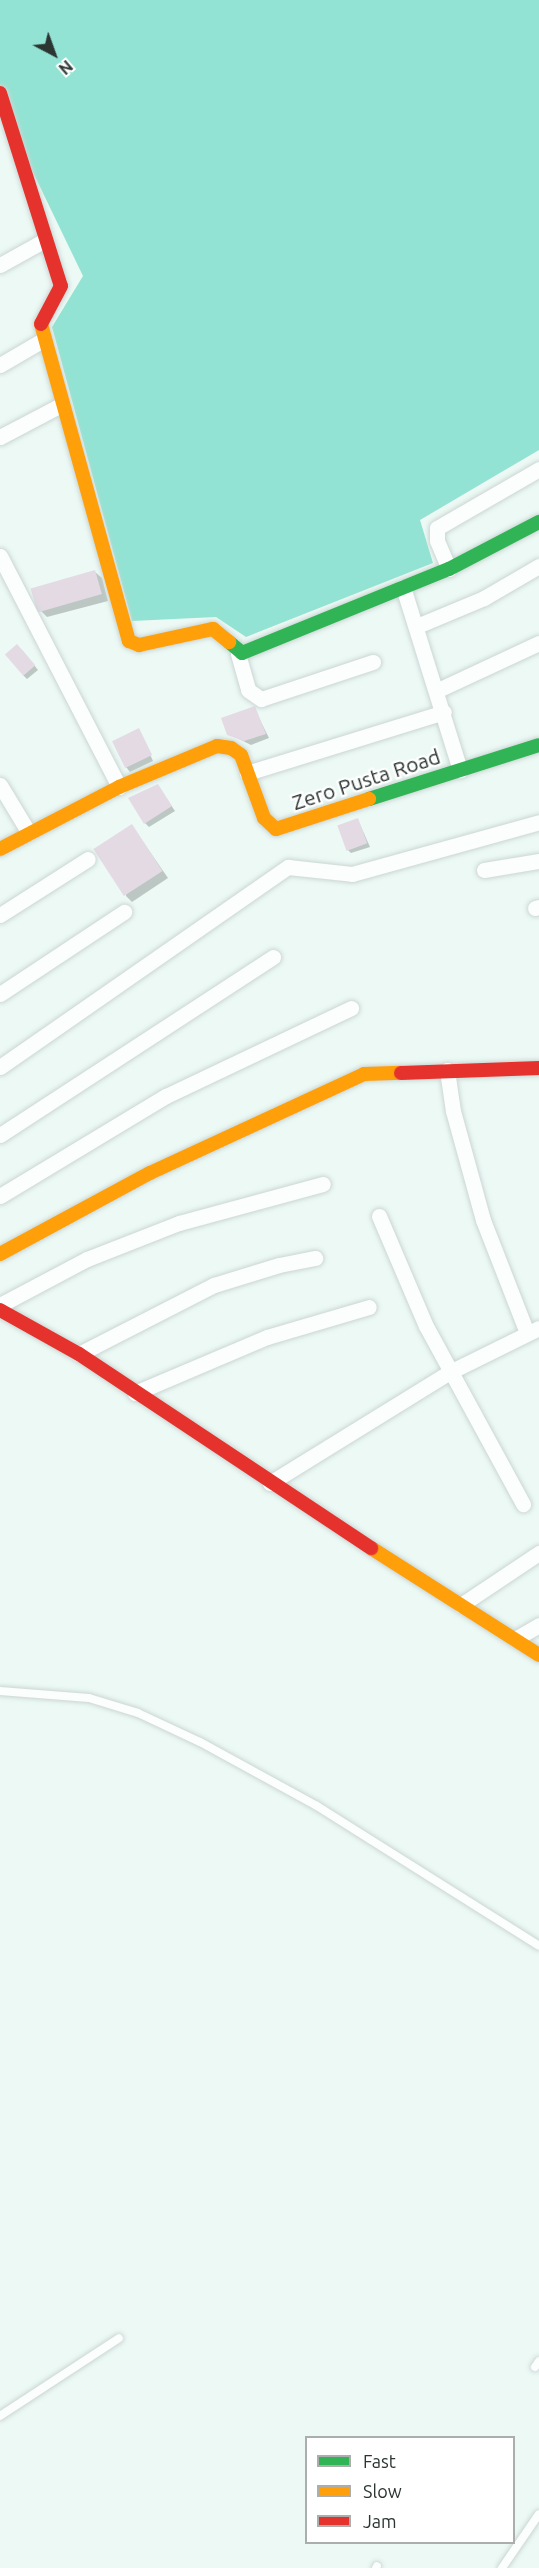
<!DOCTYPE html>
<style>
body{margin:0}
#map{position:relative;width:539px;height:2568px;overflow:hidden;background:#ecf9f5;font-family:Ubuntu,sans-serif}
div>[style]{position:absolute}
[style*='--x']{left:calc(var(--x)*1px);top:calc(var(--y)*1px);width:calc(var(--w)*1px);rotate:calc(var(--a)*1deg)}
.forest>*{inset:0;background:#92e3d3}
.shadow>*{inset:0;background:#0003}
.building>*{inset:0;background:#e4dae4;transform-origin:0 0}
.roads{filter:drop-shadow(0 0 2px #cbd6d3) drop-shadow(0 0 2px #cbd6d3)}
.lane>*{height:8px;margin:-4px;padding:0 4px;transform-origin:4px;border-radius:4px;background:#fcfefe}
.street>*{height:15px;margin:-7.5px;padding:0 7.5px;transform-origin:7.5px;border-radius:7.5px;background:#fcfefe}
.fast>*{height:14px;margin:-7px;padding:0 7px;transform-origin:7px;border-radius:7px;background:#30b455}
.slow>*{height:14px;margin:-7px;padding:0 7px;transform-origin:7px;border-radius:7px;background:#ff9f0a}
.jam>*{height:14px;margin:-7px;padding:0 7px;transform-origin:7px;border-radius:7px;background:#e5322d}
span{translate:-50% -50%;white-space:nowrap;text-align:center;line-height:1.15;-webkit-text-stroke:4.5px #fff;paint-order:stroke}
.street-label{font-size:21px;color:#2b3532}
.legend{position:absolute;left:305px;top:2436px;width:210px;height:108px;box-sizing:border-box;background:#fff;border:2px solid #aaaead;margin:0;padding:8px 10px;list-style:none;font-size:18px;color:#2b3532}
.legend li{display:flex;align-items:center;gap:12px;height:30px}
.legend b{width:30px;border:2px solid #aaaead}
.north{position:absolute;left:24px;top:24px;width:60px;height:60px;-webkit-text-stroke:4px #fff;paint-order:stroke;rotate:139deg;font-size:16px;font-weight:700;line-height:24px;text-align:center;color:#2b3532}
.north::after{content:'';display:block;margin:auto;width:21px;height:27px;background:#2b3532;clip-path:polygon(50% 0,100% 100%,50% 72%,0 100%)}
</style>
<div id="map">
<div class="forest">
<i style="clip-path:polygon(0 0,539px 0,539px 450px,420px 520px,433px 563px,246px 637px,216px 617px,132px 621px,52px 327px,83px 276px,0 104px)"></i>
</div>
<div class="shadow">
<i style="clip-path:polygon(95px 572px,102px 578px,108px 601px,47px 617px,41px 611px,32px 589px)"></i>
<i style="clip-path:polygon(22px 650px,38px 670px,27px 679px,23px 675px)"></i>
<i style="clip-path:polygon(254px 708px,269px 738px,251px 745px,229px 734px)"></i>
<i style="clip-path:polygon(139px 730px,153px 761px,130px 772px,126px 767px)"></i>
<i style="clip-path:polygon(158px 786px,175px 811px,149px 827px,145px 823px)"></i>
<i style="clip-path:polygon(358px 820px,370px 847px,351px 853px,347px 849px)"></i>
<i style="clip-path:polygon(132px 826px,168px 878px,132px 902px,126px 896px)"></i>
</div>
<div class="building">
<i style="left:95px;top:570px;width:25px;height:67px;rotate:74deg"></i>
<i style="left:17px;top:644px;width:28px;height:16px;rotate:49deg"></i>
<i style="clip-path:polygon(255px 706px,266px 734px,244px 741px,227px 735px,221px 718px)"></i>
<i style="left:139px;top:728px;width:30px;height:30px;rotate:64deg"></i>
<i style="clip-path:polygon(158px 784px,172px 806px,144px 824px,128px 798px)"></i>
<i style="left:358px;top:818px;width:27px;height:22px;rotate:70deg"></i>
<i style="left:132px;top:824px;width:56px;height:46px;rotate:57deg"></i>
</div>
<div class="roads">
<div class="lane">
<i style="--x:0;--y:1691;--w:89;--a:4.5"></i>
<i style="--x:89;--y:1698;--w:51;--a:17"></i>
<i style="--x:138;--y:1713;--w:68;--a:25.1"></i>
<i style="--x:200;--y:1742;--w:133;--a:28.7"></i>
<i style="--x:317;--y:1806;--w:262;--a:32.2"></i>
<i style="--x:535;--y:2367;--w:7;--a:-56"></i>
<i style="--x:0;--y:2416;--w:142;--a:-33.2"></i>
<i style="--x:376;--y:2568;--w:2;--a:-63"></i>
<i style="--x:502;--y:2568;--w:65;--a:-55.6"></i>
</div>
<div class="street">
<i style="--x:0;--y:265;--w:51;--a:-29.1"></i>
<i style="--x:0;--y:365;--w:50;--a:-30.2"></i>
<i style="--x:0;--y:437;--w:69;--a:-27.7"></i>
<i style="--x:0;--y:556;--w:260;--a:62.7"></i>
<i style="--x:449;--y:569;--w:30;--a:-113"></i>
<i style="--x:437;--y:541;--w:13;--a:-90"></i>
<i style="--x:437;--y:528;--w:118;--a:-30"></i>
<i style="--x:403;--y:587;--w:192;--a:72.7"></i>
<i style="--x:417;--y:626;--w:73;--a:-22.7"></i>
<i style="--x:484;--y:598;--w:64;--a:-30.2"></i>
<i style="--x:238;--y:654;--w:37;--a:74"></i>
<i style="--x:248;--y:690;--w:16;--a:35"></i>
<i style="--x:261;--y:699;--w:118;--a:-18.3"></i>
<i style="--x:438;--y:690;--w:111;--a:-25"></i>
<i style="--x:247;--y:773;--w:206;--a:-17.2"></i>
<i style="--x:0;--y:785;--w:56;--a:58.9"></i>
<i style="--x:484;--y:870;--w:56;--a:-9.3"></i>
<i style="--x:535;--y:908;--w:4;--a:-14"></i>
<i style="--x:0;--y:915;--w:104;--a:-32.5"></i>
<i style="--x:0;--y:994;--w:149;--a:-33.5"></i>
<i style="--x:0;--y:1067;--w:351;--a:-34.8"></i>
<i style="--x:288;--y:867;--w:64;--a:6.2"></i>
<i style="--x:352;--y:874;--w:194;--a:-15.5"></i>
<i style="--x:447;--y:1070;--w:41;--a:81.7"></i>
<i style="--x:453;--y:1111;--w:113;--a:74.6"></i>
<i style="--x:483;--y:1220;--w:121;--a:68.7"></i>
<i style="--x:0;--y:1135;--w:326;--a:-33.1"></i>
<i style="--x:0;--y:1196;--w:194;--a:-31.1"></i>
<i style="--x:166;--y:1096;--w:205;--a:-25.4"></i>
<i style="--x:379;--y:1216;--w:120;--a:66.9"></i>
<i style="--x:426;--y:1326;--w:203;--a:61.4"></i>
<i style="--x:0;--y:1305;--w:98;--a:-27.9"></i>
<i style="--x:87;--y:1259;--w:99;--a:-21.4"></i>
<i style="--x:179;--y:1223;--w:149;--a:-15.2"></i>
<i style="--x:79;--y:1354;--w:152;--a:-27.1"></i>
<i style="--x:214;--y:1285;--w:68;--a:-17.1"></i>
<i style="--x:279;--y:1265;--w:37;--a:-11"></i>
<i style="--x:135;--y:1393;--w:143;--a:-23"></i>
<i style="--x:267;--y:1337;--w:106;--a:-16.4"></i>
<i style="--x:270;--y:1483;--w:211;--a:-31.7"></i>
<i style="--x:450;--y:1372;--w:99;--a:-26.3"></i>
<i style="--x:461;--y:1605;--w:94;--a:-33.7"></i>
<i style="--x:515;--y:1639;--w:28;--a:-30"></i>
</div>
<div class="fast">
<i style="--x:229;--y:642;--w:17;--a:40"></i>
<i style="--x:242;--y:653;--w:223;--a:-22.1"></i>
<i style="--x:449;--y:569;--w:102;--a:-27.6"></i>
<i style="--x:369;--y:799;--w:178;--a:-17.6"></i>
</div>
<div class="slow">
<i style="--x:41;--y:324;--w:329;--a:74.5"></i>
<i style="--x:129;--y:641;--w:11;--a:22"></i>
<i style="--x:139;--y:645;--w:76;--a:-12.2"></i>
<i style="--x:213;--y:629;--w:21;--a:39"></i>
<i style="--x:0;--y:849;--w:134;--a:-27.5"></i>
<i style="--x:119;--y:787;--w:106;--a:-22.7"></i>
<i style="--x:217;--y:746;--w:14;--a:8"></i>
<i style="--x:231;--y:748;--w:12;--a:35"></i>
<i style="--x:241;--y:755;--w:67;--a:69.9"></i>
<i style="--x:264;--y:818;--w:16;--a:43"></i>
<i style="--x:276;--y:829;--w:98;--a:-17.9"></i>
<i style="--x:0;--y:1254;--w:170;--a:-28.4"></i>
<i style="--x:150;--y:1173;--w:236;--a:-24.8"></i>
<i style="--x:364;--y:1074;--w:37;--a:-2"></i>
<i style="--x:371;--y:1548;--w:199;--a:32.5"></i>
</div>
<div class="jam">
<i style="--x:0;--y:93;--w:202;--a:72.5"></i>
<i style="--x:61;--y:286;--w:43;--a:117.8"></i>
<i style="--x:401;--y:1073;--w:138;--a:-2.1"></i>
<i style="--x:0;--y:1310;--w:90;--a:29.1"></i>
<i style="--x:79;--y:1354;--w:351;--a:33.6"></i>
</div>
</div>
<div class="street-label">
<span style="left:366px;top:779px;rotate:-18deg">Zero Pusta Road</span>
</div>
<ul class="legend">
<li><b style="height:8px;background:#30b455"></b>Fast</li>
<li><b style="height:8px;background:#ff9f0a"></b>Slow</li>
<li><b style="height:8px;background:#e5322d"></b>Jam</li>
</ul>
<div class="north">N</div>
</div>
